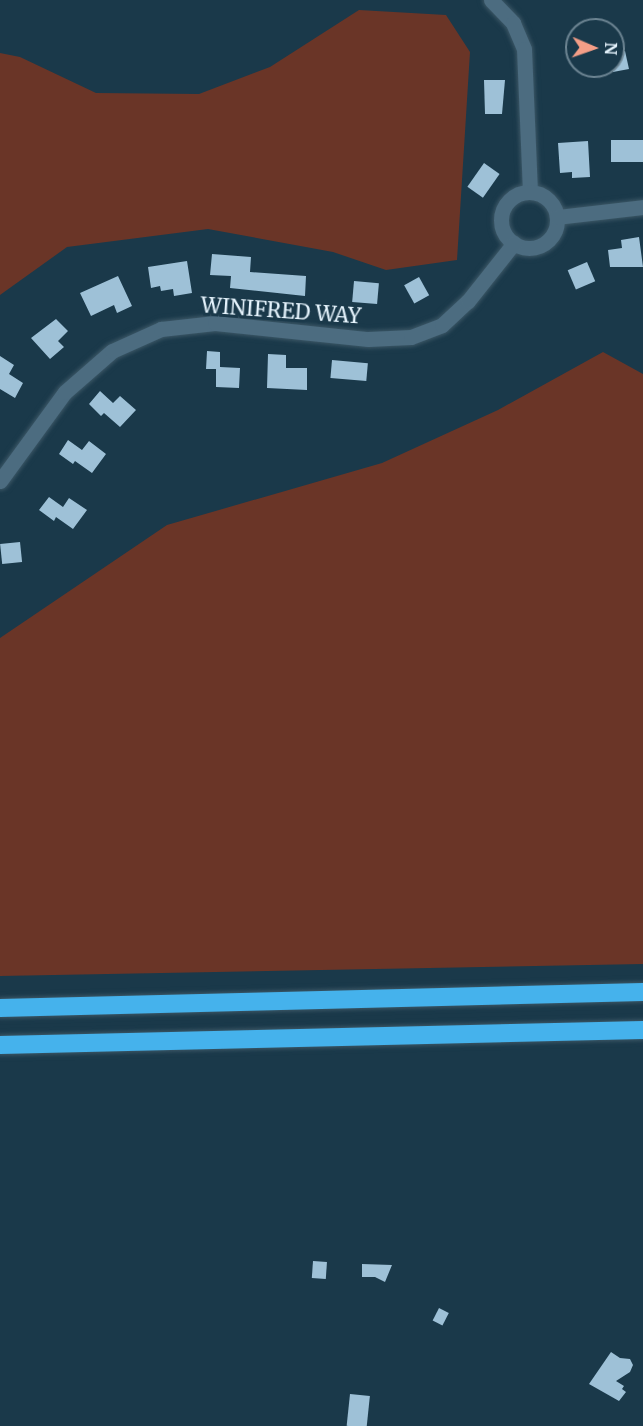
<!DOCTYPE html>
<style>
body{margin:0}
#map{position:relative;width:643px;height:1426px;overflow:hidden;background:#1a394a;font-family:Merriweather,serif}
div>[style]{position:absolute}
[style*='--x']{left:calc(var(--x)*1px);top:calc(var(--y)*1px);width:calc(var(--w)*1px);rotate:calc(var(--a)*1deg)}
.green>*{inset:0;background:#6a3527}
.building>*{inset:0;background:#9ec1d7;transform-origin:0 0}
.roads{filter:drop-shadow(0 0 2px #3c5766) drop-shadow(0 0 2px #3c5766)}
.minor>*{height:15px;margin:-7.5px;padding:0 7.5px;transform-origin:7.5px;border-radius:7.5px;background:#4c6c80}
.minor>.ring{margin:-7.5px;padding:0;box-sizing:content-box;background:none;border:15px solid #4c6c80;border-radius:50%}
.motorway>*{height:18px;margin:-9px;padding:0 9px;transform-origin:9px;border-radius:9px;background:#45b2ec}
span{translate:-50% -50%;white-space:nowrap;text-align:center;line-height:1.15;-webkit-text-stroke:6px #1a394a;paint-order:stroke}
.street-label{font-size:21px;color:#e7f5fe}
.north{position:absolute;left:565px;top:18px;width:60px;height:60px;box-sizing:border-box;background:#1a394a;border:2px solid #6c8492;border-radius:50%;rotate:92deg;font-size:16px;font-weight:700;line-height:24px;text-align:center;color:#e7f5fe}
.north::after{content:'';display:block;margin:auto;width:21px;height:27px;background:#f49e87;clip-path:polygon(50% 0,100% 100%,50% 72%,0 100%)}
</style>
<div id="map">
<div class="green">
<i style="clip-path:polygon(359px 10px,446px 15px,470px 52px,457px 260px,386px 270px,333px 252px,208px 229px,67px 247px,0 295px,0 53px,20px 57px,96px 93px,199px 94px,270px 67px)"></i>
<i style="clip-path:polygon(603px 352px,643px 374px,643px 964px,0 976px,0 638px,167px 525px,382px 463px,498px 410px)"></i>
</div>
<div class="building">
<i style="clip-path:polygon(625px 51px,629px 69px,613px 72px,613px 53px)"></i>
<i style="clip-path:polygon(484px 80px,505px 80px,502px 114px,485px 114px)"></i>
<i style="left:643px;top:140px;width:22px;height:32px;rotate:90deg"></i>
<i style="clip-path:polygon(588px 141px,590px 177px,572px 178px,572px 172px,560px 173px,558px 143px)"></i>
<i style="left:484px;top:163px;width:19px;height:29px;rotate:35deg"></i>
<i style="clip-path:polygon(639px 237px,643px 267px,610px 267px,608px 250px,622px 248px,621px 240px)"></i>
<i style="clip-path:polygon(212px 254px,251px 257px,250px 272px,306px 276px,305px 296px,230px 288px,231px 276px,210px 275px)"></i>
<i style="clip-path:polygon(187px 261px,192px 293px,174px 296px,173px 289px,161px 291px,160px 286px,151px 288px,148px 267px)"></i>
<i style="left:587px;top:262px;width:21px;height:21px;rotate:67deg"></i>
<i style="clip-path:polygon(118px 276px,132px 306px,117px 313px,114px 305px,91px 316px,80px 293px)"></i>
<i style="left:419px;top:277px;width:21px;height:17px;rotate:61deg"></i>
<i style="left:354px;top:281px;width:25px;height:21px;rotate:5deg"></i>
<i style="clip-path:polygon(56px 319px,68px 331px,58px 341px,64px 347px,50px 359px,31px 338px)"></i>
<i style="clip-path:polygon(207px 351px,220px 352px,220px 367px,240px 368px,239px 388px,216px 387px,216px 369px,206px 369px)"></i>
<i style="clip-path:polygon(268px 354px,286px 355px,286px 368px,307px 368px,307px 390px,267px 388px)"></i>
<i style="clip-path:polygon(0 356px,14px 365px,9px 374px,23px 383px,15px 398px,0 389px)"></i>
<i style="left:332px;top:360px;width:36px;height:18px;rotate:5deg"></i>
<i style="clip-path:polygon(100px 391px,113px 403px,120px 396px,136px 410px,120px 427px,104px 413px,101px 416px,89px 404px)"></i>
<i style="clip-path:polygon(68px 440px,82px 450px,89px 441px,106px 454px,92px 473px,75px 461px,73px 464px,59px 454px)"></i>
<i style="clip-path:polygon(49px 497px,63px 507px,69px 498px,87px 510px,73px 529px,56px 517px,54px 521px,39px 510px)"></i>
<i style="left:20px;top:542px;width:20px;height:20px;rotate:84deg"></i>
<i style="left:313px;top:1261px;width:14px;height:17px;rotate:4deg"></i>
<i style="clip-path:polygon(362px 1264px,392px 1265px,385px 1282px,375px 1277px,362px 1277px)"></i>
<i style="left:439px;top:1308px;width:11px;height:14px;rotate:27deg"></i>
<i style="clip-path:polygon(611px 1352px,620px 1358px,630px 1359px,633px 1365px,630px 1372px,616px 1381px,624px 1386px,622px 1389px,626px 1392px,619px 1401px,589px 1384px)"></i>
<i style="left:350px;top:1394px;width:20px;height:32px;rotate:6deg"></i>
</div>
<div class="roads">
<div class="minor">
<i style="--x:491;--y:0;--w:32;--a:46"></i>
<i style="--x:513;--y:23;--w:28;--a:67"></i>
<i style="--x:524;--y:49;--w:143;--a:87.6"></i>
<i class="ring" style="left:501px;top:192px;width:41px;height:41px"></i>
<i style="--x:557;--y:217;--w:87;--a:-6.6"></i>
<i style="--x:0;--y:481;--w:110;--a:-53.9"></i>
<i style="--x:65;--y:392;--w:62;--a:-41.1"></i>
<i style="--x:112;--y:351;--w:54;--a:-24.2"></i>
<i style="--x:161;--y:329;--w:54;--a:-6.3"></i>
<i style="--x:215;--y:323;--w:154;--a:6"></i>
<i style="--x:368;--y:339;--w:43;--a:-2.7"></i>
<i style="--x:411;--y:337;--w:33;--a:-21"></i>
<i style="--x:442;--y:325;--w:35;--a:-43"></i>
<i style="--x:468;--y:301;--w:74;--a:-51.6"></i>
</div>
<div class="motorway">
<i style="--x:0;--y:1008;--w:643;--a:-1.43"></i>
<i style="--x:0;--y:1045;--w:643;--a:-1.34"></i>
</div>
</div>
<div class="street-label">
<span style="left:281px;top:311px;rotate:4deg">WINIFRED WAY</span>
</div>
<div class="north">N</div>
</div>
